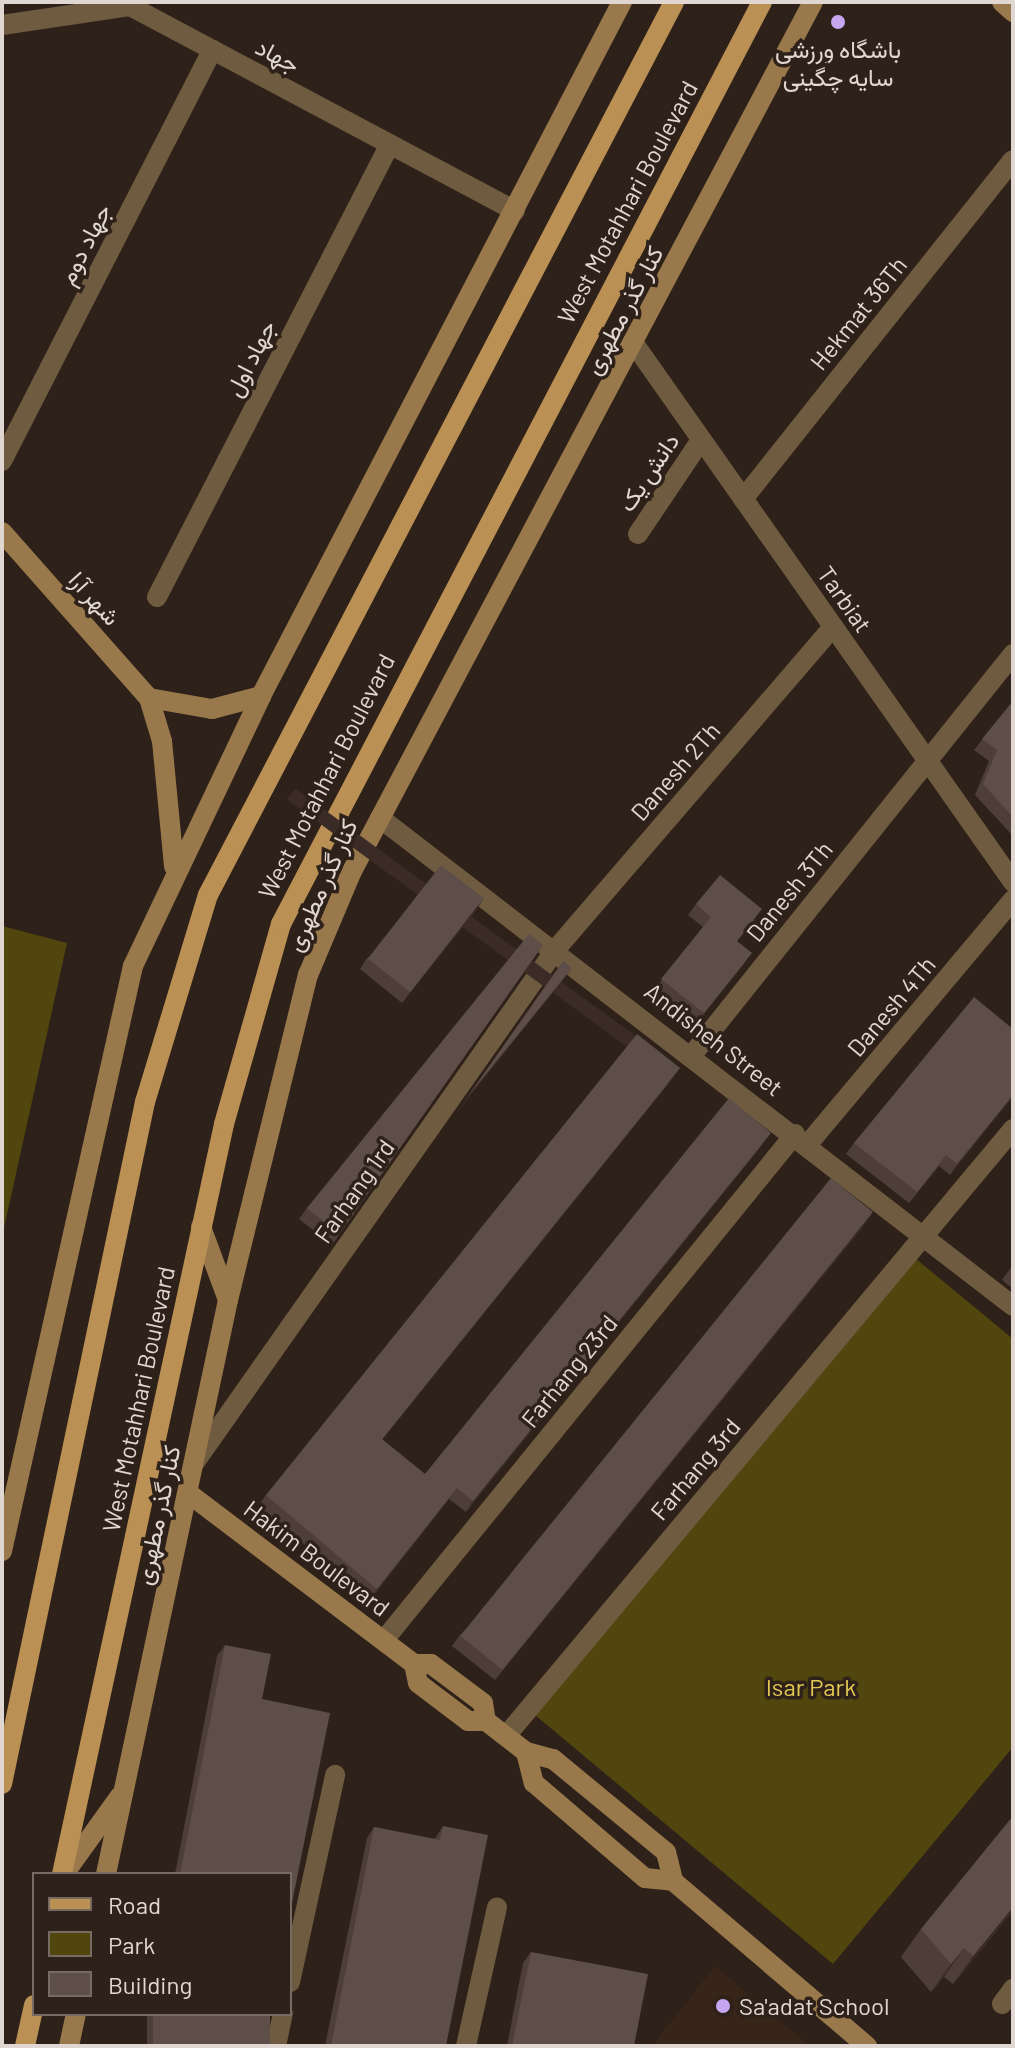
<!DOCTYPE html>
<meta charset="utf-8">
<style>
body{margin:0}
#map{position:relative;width:1015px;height:2048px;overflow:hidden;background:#2e2119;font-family:Barlow,Vazirmatn,sans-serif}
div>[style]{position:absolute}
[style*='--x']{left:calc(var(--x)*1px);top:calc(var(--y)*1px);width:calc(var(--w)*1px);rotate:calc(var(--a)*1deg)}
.built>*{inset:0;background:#382519}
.green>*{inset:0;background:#52460f}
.street>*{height:20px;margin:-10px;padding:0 10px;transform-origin:10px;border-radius:10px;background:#6f5b3f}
.secondary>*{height:20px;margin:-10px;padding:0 10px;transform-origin:10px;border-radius:10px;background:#99794b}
.primary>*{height:20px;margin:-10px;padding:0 10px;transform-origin:10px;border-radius:10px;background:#ba9054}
.wall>*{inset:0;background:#4e3e39;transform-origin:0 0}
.shaded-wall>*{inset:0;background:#3b2b26;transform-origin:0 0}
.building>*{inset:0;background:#5e4e4a;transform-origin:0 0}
.dots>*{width:22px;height:22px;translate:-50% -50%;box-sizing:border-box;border:4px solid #2e2119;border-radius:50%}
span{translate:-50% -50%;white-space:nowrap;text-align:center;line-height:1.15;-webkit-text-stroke:7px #2e2119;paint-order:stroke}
.poi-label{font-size:24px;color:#e1d7d2}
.left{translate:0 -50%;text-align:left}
.street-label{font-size:24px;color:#e1d7d2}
.park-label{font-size:24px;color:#e3c953}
.frame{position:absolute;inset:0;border:4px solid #e1d7d2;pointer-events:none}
.legend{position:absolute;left:32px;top:1872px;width:260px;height:144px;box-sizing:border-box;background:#2e2119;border:2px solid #766a63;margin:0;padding:10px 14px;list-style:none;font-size:24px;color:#e1d7d2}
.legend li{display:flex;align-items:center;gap:16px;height:40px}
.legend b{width:40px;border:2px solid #766a63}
</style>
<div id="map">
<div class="built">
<i style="clip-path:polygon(715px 1966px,810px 2046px,652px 2046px)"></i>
</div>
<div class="green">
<i style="clip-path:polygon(2px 926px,67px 943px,2px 1237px)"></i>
<i style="clip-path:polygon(915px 1258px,1013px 1339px,1013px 1747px,833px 1964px,535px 1715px)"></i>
</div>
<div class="street">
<i style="--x:2;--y:25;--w:129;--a:-8.4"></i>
<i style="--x:130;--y:6;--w:436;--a:28"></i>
<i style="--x:635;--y:345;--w:657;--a:54.86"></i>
<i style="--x:2;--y:461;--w:462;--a:-62.9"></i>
<i style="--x:743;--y:499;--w:433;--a:-51.5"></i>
<i style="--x:638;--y:534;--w:113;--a:-56.2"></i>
<i style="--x:157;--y:597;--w:509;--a:-62.78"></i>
<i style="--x:380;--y:818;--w:799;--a:37.63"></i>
<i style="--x:692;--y:1055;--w:514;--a:-51.32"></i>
<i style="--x:808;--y:1144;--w:319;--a:-50"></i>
<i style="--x:195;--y:1462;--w:627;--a:-54.87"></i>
<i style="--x:556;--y:949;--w:425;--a:-49.3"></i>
<i style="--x:384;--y:1640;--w:652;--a:-50.91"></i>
<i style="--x:506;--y:1736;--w:791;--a:-50.13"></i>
<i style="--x:290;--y:1982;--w:212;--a:-77.7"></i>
<i style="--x:1002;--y:2004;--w:19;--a:-54"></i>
<i style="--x:276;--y:2046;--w:33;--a:-78"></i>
<i style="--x:466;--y:2046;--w:142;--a:-77.4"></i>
</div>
<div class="secondary">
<i style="--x:1002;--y:2;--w:15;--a:42"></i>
<i style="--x:2;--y:532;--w:222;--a:48.5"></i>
<i style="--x:149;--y:698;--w:45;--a:73.2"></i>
<i style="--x:162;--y:741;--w:126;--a:84.5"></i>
<i style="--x:149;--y:698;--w:64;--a:9.9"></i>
<i style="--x:212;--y:709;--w:51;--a:-14.9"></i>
<i style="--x:201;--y:1227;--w:78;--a:69.7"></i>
<i style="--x:188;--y:1493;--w:283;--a:37.1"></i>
<i style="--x:414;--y:1664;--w:17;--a:0"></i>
<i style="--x:431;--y:1664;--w:65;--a:36.9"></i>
<i style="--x:483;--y:1703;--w:18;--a:81"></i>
<i style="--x:486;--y:1721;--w:51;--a:37.8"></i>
<i style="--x:526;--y:1752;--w:28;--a:15"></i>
<i style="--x:553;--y:1759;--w:146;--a:39.5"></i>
<i style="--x:666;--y:1852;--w:30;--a:76"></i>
<i style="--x:2;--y:1551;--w:599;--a:-77.38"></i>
<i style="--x:133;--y:966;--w:299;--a:-64.6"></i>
<i style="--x:261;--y:696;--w:782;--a:-62.52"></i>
<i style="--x:414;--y:1664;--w:19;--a:78"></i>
<i style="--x:418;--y:1683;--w:63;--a:37.2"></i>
<i style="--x:468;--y:1721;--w:18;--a:0"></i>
<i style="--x:526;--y:1752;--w:32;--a:76"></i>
<i style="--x:534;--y:1783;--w:146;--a:40.6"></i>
<i style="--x:645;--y:1878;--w:28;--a:6"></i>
<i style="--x:673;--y:1881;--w:255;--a:40.4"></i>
<i style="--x:64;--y:1874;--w:96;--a:-54.3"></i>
<i style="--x:106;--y:1874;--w:587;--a:-78"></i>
<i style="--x:228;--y:1300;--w:335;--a:-76.2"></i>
<i style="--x:308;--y:975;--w:111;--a:-67.1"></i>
<i style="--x:351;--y:873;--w:986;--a:-62.06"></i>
<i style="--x:69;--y:2046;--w:33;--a:-78"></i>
</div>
<div class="primary">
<i style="--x:2;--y:1784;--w:697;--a:-78.16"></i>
<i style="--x:145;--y:1102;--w:216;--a:-73.1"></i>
<i style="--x:208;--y:895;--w:1007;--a:-62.44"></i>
<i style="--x:62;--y:1874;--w:767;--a:-77.81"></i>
<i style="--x:224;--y:1124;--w:208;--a:-74.1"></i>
<i style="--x:281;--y:924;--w:1040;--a:-62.45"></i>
<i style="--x:25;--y:2046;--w:42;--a:-77.6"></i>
</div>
<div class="wall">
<i style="clip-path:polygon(1013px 701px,1013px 836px,975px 795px,989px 761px,974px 750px)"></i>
<i style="clip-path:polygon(696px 904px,755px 920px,737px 941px,744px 964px,696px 1024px,654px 990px,703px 927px,688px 915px)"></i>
<i style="clip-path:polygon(477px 909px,402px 1003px,360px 969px,367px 958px)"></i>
<i style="clip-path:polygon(543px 945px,332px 1245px,299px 1219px,307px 1208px)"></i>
<i style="clip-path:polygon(672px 1079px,382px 1440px,425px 1474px,763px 1144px,466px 1512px,449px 1499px,370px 1600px,258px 1506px,266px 1495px)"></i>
<i style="clip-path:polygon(1013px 1096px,950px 1175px,939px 1166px,909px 1203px,846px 1154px,854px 1143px)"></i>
<i style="clip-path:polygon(866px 1223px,495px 1680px,452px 1646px,460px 1635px)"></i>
<i style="clip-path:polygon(1013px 1265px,1013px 1289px,1002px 1280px)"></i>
<i style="clip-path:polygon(225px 1645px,262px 1699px,290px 1874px,175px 1874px,217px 1656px)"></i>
<i style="clip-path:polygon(1013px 1816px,1013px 1911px,953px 1984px,944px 1977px,931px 1992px,901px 1957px,921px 1929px)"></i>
<i style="clip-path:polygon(443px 1826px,446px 2046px,325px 2046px,367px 1838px,374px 1827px,435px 1839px)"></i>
<i style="clip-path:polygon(531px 1952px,634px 2046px,507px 2046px,523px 1963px)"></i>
<i style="left:147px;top:2014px;width:123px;height:33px"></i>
</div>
<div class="shaded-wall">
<i style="clip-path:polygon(484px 898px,477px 909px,402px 1003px,410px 992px)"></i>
<i style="clip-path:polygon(752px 953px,744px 964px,696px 1024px,704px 1013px)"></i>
<i style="clip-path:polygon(572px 968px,564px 979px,459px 1110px,466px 1099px)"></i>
<i style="left:680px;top:1068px;width:14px;height:476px;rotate:126deg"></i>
<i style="clip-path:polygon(1013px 1095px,1013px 1096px,950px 1175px,957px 1164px)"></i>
<i style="clip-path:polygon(771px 1133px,763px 1144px,466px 1512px,473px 1501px)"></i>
<i style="clip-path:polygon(873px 1212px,866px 1223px,495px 1680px,503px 1670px)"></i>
<i style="clip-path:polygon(457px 1488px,449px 1499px,370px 1600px,377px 1589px)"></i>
<i style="clip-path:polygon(1013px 1907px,1013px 1911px,953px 1984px,973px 1956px)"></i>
<i style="clip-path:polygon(964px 1948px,944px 1977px,931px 1992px,951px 1964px)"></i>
</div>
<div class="building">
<i style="clip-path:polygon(1013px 701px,1013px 817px,983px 784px,997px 750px,982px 739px)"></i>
<i style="left:441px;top:865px;width:54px;height:119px;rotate:38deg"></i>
<i style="clip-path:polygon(720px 875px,762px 909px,737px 941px,752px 953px,704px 1013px,661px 979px,711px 917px,696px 904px)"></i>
<i style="clip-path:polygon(529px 934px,543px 945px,339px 1234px,307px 1208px)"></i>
<i style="clip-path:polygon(563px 961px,572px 968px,466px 1099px)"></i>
<i style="clip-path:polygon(974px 997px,1013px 1029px,1013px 1095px,957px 1164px,946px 1155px,917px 1192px,854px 1143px)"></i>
<i style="clip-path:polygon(637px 1034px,680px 1068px,382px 1439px,425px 1474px,729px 1098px,771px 1133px,473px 1501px,457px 1488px,377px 1589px,266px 1495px)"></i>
<i style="left:831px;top:1178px;width:54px;height:589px;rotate:39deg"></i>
<i style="clip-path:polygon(225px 1645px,271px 1654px,262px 1699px,330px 1713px,290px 1913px,290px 1874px,180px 1874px)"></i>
<i style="clip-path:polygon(1013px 1816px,1013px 1907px,973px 1956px,964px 1948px,951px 1964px,921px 1929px)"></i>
<i style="clip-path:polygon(443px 1826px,488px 1835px,446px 2046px,331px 2046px,374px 1827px,440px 1840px)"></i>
<i style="clip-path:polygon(531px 1952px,648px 1974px,634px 2046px,512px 2046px)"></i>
<i style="left:153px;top:2014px;width:117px;height:33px"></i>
</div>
<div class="dots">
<i style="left:838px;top:22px;background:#c6a6f0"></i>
<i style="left:723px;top:2006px;background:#c6a6f0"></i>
</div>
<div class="poi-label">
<span style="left:838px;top:63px">باشگاه ورزشى<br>سايه چگينى</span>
<span class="left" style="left:739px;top:2006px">Sa'adat School</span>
</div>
<div class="street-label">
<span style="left:278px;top:55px;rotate:28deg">جهاد</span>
<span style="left:627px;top:202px;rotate:-62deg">West Motahhari Boulevard</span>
<span style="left:84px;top:244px;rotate:-63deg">جهاد دوم</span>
<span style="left:623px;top:310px;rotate:-62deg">کنار گذر مطهری</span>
<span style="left:858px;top:313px;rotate:-51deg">Hekmat 36Th</span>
<span style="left:250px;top:358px;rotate:-63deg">جهاد اول</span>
<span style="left:648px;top:472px;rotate:-56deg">دانش یک</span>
<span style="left:95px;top:598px;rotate:48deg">شهر آرا</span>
<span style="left:845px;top:599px;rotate:55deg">Tarbiat</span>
<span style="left:675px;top:771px;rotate:-49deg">Danesh 2Th</span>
<span style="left:326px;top:776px;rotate:-63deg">West Motahhari Boulevard</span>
<span style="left:321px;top:885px;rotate:-66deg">کنار گذر مطهری</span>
<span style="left:789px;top:891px;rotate:-51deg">Danesh 3Th</span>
<span style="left:891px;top:1006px;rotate:-50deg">Danesh 4Th</span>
<span style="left:714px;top:1039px;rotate:38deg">Andisheh Street</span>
<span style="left:354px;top:1191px;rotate:-55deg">Farhang 1rd</span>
<span style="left:569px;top:1371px;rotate:-51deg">Farhang 23rd</span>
<span style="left:138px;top:1399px;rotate:-78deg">West Motahhari Boulevard</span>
<span style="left:695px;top:1469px;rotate:-50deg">Farhang 3rd</span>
<span style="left:157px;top:1515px;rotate:-78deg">کنار گذر مطهری</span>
<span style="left:317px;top:1558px;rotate:37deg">Hakim Boulevard</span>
</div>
<div class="park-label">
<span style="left:811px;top:1687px">Isar Park</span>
</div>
<div class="frame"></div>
<ul class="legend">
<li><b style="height:10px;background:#ba9054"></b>Road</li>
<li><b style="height:22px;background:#52460f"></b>Park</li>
<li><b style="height:22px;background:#5e4e4a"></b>Building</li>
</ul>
</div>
